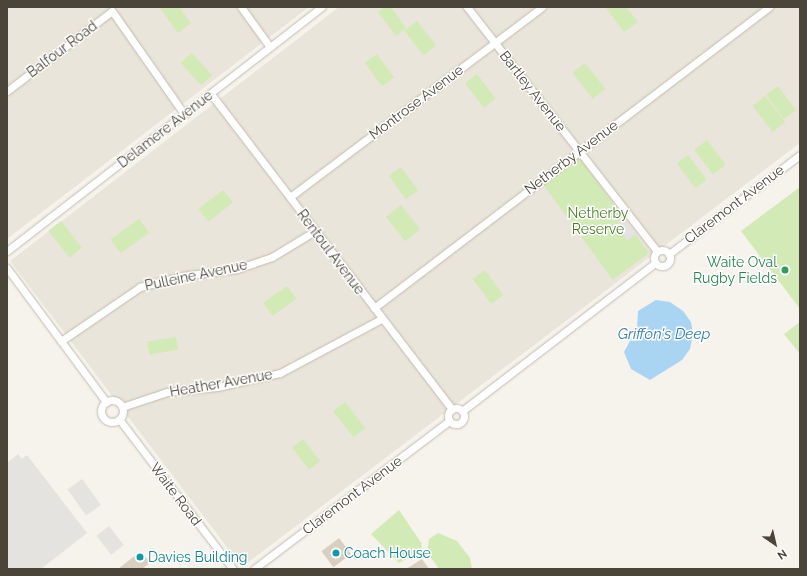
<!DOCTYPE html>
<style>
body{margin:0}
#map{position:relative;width:807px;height:576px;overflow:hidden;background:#f6f3ec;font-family:Raleway,sans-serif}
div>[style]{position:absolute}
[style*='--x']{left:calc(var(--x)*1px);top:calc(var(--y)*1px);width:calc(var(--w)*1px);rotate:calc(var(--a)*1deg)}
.residential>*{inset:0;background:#eae5da}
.green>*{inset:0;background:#d2eab5;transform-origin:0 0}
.parking>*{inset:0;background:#e5e3e0;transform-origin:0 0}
.water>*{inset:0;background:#a9d4f2}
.building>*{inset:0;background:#d8cfc1;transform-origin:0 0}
.roads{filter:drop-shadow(0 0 1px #c2bbae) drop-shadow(0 0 1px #c2bbae)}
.minor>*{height:7px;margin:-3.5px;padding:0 3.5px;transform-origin:3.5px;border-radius:3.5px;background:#fff}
.minor>.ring{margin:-3.5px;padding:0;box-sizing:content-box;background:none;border:7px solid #fff;border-radius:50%}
.dots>*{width:11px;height:11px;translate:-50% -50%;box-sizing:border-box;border:2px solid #fff;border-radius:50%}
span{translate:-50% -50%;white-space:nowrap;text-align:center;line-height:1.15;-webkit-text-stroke:3px #fff;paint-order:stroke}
.street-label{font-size:14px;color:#4b4439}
.park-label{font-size:14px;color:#4a7f2a}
.leisure-label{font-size:14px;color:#27864d}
.right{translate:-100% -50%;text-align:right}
.culture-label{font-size:14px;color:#0d838f}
.left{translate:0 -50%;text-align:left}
.water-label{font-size:15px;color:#2e7ab2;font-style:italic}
.frame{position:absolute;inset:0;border:8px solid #4b4439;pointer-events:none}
.north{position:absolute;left:755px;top:524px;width:40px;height:40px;-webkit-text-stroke:3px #fff;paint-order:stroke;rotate:146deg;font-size:11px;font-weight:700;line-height:16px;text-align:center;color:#4b4439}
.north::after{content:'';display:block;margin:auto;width:14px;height:18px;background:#4b4439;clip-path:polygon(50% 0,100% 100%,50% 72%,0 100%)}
</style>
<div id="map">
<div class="residential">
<i style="clip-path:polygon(7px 7px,309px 7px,7px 239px)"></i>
<i style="clip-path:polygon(339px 7px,800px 7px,800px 143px,242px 567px,10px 261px)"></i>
</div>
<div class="green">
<i style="clip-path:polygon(159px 7px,179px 7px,191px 23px,178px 33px)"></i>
<i style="clip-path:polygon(385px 7px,391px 7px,406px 28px,396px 36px,378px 12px)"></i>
<i style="clip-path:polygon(626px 7px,638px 22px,624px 32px,606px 8px)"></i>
<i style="left:417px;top:21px;width:31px;height:16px;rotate:52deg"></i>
<i style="left:192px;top:53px;width:30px;height:15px;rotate:48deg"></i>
<i style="left:377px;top:54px;width:29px;height:15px;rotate:54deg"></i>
<i style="left:585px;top:63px;width:33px;height:16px;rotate:52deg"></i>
<i style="left:477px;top:74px;width:31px;height:15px;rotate:53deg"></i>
<i style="left:778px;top:86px;width:30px;height:15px;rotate:53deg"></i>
<i style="left:765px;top:96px;width:33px;height:16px;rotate:52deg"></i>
<i style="left:707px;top:140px;width:31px;height:16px;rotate:53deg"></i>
<i style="left:688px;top:155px;width:31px;height:14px;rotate:53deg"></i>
<i style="left:579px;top:157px;width:119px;height:45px;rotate:54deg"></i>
<i style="left:401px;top:167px;width:29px;height:15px;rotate:54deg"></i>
<i style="clip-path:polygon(800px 187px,800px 309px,741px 231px)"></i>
<i style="left:223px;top:190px;width:16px;height:31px;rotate:52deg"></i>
<i style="left:401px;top:205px;width:31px;height:19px;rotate:52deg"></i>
<i style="left:139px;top:219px;width:17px;height:35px;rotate:54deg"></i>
<i style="left:61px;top:221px;width:34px;height:16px;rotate:52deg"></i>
<i style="left:485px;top:270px;width:31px;height:15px;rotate:54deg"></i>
<i style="left:287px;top:286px;width:16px;height:29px;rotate:55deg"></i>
<i style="clip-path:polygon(800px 322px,800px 354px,784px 334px)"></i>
<i style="left:176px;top:337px;width:13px;height:29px;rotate:81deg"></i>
<i style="left:345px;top:402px;width:33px;height:15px;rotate:52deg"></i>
<i style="left:303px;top:439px;width:28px;height:14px;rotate:52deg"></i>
<i style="clip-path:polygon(399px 510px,422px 544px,421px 550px,399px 563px,371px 534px)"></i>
<i style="clip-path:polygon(438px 533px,457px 541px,470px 558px,472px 569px,439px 569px,427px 552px,429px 539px)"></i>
</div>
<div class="parking">
<i style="left:624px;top:218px;width:20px;height:11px;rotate:53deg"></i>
<i style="clip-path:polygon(18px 454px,22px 459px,27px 455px,87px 533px,41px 569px,7px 569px,7px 463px)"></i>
<i style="left:82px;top:479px;width:32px;height:18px;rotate:54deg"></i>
<i style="left:109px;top:526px;width:24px;height:16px;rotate:52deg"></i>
</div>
<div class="water">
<i style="clip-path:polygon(656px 300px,670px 302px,683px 311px,691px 322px,693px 334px,690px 349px,682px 360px,650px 380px,631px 369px,624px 352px,637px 328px,638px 311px)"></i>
</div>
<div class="building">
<i style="left:339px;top:538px;width:20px;height:22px;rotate:53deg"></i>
<i style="clip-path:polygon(141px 551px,150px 563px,142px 569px,118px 569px)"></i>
<i style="clip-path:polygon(422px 559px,429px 569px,406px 569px)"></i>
</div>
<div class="roads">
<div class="minor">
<i style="--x:241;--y:7;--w:49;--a:54.1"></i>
<i style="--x:467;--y:7;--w:309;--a:52.1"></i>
<i style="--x:7;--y:91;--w:132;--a:-37.3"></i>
<i style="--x:112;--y:11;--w:126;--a:55"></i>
<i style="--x:211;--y:94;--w:397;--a:52.6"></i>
<i style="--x:290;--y:197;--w:316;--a:-37"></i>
<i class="ring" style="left:654px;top:250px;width:9px;height:9px"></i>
<i style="--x:7;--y:251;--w:398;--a:-37.8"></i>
<i style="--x:669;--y:254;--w:164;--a:-37.1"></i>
<i style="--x:7;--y:268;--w:167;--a:53.5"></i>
<i style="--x:374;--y:308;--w:497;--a:-37.3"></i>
<i style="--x:61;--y:341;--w:96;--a:-34.4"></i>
<i style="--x:140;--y:287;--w:43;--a:-14.7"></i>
<i style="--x:182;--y:276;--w:55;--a:-7.3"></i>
<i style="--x:237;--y:269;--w:37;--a:-19"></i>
<i style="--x:272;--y:257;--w:50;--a:-31.2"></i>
<i class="ring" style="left:101px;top:400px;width:15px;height:15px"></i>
<i style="--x:122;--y:407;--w:47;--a:-18.4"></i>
<i style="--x:167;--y:392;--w:50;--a:-5.7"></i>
<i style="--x:217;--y:387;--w:65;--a:-12.5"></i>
<i style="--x:280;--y:373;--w:115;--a:-28.1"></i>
<i class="ring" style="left:448px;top:408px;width:9px;height:9px"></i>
<i style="--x:462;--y:411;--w:243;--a:-37.5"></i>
<i style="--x:119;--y:419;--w:188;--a:52.8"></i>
<i style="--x:254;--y:569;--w:245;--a:-37.2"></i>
</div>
</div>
<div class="dots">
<i style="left:785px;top:270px;background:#2e9e5b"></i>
<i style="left:336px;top:553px;background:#0f9aa8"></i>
<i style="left:140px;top:557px;background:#0f9aa8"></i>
</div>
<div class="street-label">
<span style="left:62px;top:49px;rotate:-37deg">Balfour Road</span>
<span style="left:533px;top:91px;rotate:52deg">Bartley Avenue</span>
<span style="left:416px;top:102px;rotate:-37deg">Montrose Avenue</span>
<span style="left:165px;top:129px;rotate:-38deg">Delamere Avenue</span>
<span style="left:571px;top:157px;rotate:-37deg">Netherby Avenue</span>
<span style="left:734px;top:204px;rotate:-37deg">Claremont Avenue</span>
<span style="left:331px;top:252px;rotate:53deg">Rentoul Avenue</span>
<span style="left:196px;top:275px;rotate:-12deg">Pulleine Avenue</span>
<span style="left:221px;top:383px;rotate:-10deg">Heather Avenue</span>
<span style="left:176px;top:494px;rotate:53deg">Waite Road</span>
<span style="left:352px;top:495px;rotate:-37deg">Claremont Avenue</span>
</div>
<div class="park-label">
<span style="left:598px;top:221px">Netherby<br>Reserve</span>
</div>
<div class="leisure-label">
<span class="right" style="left:777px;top:270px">Waite Oval<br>Rugby Fields</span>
</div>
<div class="culture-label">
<span class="left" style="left:344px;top:553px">Coach House</span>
<span class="left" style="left:148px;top:557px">Davies Building</span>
</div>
<div class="water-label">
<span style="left:664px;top:335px">Griffon's Deep</span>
</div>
<div class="frame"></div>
<div class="north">N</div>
</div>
